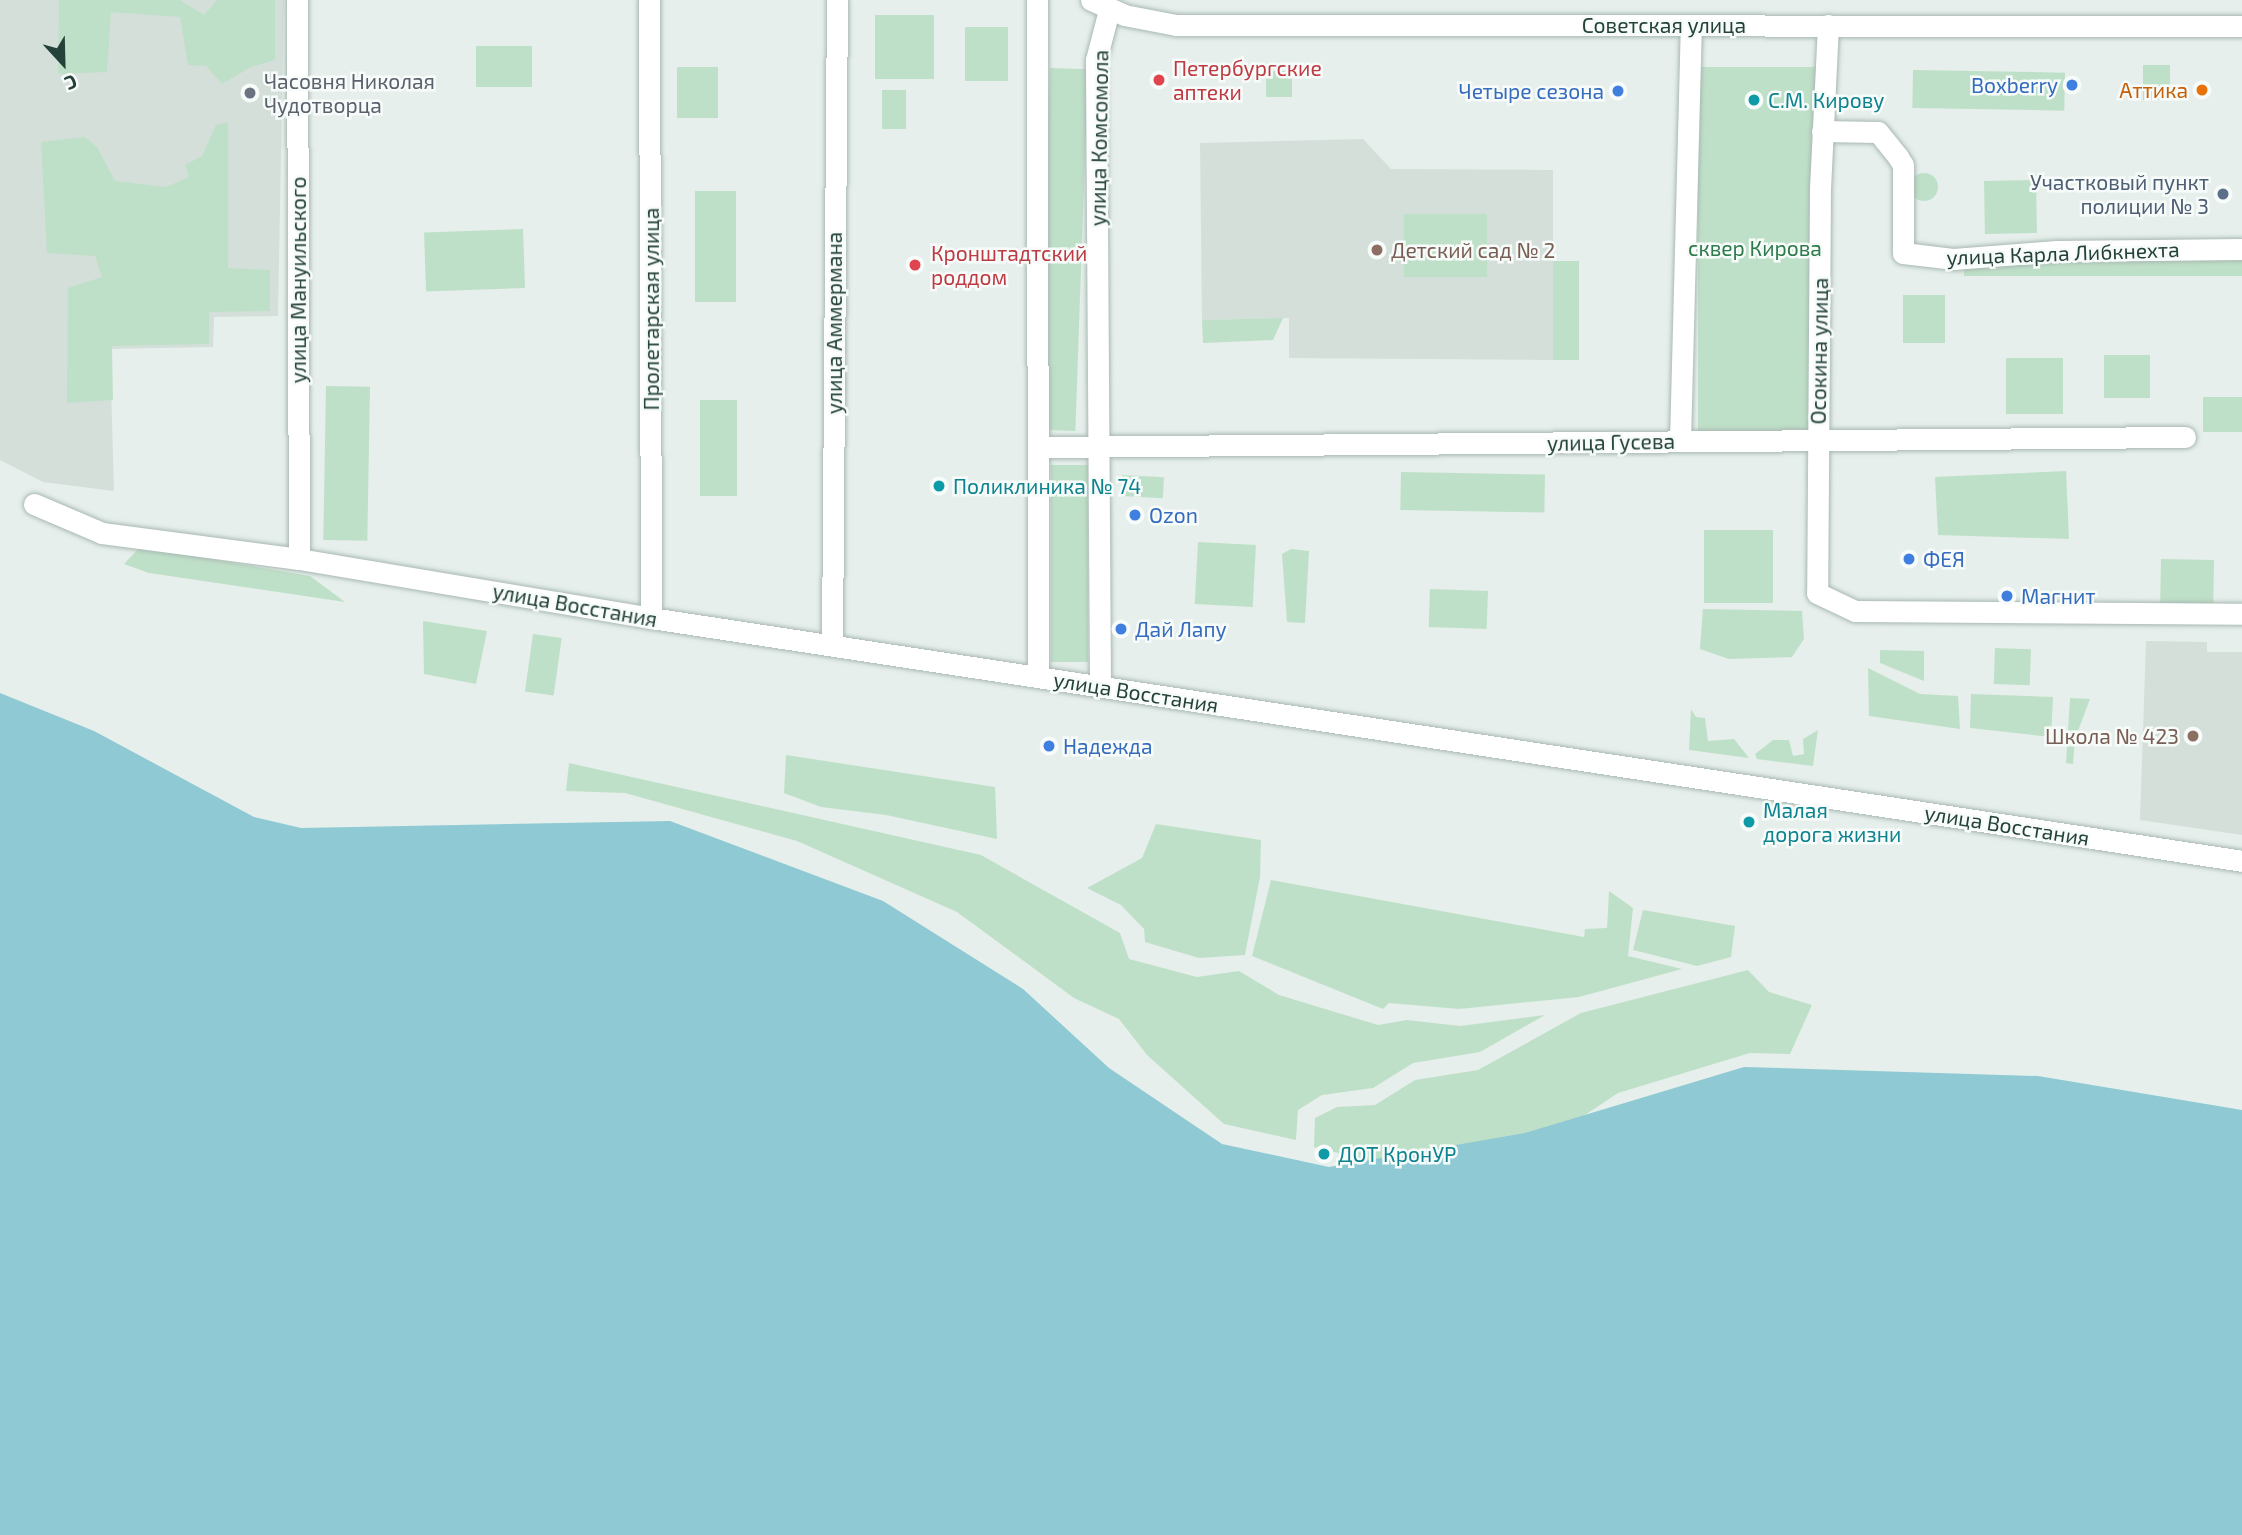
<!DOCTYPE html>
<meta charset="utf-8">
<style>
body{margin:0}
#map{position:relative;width:2242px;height:1535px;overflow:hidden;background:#e6efeb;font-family:"Exo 2",sans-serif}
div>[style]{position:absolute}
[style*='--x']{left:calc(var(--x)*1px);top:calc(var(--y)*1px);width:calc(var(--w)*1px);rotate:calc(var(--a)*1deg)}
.built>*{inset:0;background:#d4dfda}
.green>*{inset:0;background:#bfe0c8;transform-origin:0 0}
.round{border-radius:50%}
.water>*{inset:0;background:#8ec9d4}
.roads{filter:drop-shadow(0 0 2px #a8b8b2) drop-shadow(0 0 2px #a8b8b2)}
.minor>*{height:21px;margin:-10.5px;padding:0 10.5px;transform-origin:10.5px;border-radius:10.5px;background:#fff}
.dots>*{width:19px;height:19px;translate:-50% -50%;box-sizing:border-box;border:4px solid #f7fbf9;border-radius:50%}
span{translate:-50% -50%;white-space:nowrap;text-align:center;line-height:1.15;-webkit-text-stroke:5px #f7fbf9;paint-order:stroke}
.street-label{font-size:21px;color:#24423a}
.health-label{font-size:21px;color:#be3a42}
.left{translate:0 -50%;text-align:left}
.worship-label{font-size:21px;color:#5b616d}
.shop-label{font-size:21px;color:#366cbe}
.right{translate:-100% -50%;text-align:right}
.food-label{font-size:21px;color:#c56008}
.culture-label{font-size:21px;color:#0d838f}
.service-label{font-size:21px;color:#4e5e75}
.park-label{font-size:21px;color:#2d7a4b}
.education-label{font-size:21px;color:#785e54}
.north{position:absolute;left:28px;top:28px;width:70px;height:70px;-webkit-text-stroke:5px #f7fbf9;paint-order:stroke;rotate:158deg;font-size:19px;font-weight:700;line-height:28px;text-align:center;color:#24423a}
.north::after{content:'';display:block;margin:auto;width:24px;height:32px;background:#24423a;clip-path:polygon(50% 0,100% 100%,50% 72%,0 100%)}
</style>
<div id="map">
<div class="built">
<i style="clip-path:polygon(0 0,284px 0,278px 316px,214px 317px,213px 347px,110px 349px,114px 491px,43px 482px,0 460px)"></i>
<i style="clip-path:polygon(1363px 139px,1391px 169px,1553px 170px,1553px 360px,1289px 358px,1289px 318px,1202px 320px,1200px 143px)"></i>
<i style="clip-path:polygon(2146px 641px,2207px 642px,2207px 652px,2242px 652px,2242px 835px,2140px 820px)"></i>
</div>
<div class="green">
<i style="clip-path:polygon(59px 0,180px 0,204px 15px,217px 0,275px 0,275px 60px,251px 67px,222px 84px,206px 66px,188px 65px,180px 17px,111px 12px,107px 72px,58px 74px)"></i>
<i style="left:875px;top:15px;width:59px;height:64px"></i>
<i style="left:965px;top:27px;width:43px;height:54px"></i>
<i style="left:476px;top:46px;width:56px;height:41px"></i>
<i style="left:2170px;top:65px;width:35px;height:27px;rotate:90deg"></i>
<i style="left:677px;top:67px;width:41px;height:51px"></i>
<i style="left:1698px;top:67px;width:118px;height:365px"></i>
<i style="left:1050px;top:68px;width:38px;height:362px;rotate:2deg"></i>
<i style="left:1913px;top:70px;width:152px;height:38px;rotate:1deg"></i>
<i style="left:1266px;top:71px;width:26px;height:26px"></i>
<i style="left:882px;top:90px;width:24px;height:39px"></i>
<i style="clip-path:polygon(228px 122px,228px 268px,270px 270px,270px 311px,209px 312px,209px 344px,112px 346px,113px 400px,67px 403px,68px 288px,102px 277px,95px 256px,47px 253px,41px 142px,85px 137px,97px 147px,115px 181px,166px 187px,189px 177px,185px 165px,202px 156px,216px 125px)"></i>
<i class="round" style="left:1910px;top:173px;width:28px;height:28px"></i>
<i style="left:2036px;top:180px;width:53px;height:52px;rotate:89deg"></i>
<i style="left:695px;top:191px;width:41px;height:111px"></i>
<i style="left:1404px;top:214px;width:83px;height:63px"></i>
<i style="left:523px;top:229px;width:59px;height:99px;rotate:88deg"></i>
<i style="left:2242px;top:259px;width:17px;height:278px;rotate:90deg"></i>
<i style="left:1579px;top:261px;width:99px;height:26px;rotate:90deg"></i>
<i style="left:1903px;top:295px;width:42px;height:48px"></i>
<i style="clip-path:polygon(1283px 318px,1273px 340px,1203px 343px,1202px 320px)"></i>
<i style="left:2104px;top:355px;width:46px;height:43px"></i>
<i style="left:2006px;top:358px;width:57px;height:56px"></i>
<i style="left:326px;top:386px;width:44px;height:154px;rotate:1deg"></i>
<i style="left:2242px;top:397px;width:35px;height:39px;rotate:90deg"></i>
<i style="left:700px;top:400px;width:37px;height:96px"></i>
<i style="left:1051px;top:465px;width:37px;height:197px"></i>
<i style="clip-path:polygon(2066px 471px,2069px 539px,1938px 535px,1935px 477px)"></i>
<i style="left:1401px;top:472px;width:144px;height:38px;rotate:1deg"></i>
<i style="left:1122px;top:475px;width:42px;height:21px;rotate:3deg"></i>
<i style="left:1704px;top:530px;width:69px;height:73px"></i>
<i style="left:1198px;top:542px;width:58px;height:62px;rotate:3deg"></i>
<i style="clip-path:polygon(140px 547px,310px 576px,345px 602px,149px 573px,124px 564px)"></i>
<i style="clip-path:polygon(1291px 549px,1309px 551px,1305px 623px,1287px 622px,1282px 554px)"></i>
<i style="left:2161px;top:559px;width:53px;height:44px;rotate:1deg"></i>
<i style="left:1430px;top:589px;width:58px;height:38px;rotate:2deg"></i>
<i style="clip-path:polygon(1703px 609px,1802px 611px,1804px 639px,1792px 657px,1729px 659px,1700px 649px)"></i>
<i style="clip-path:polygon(423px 621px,487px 631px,476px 684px,424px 674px)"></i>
<i style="left:533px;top:634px;width:29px;height:58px;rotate:8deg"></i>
<i style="left:1995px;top:648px;width:36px;height:36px;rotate:2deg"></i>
<i style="clip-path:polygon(1880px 650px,1924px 651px,1924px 681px,1880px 663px)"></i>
<i style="clip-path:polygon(1868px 668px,1920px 694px,1958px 696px,1960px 729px,1869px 716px)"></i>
<i style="clip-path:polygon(1971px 694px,2053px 697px,2051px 737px,1970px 728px)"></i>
<i style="clip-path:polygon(2070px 698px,2090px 699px,2075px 739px,2073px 764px,2066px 763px)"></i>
<i style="clip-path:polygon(1691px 709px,1696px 717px,1705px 718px,1708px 741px,1734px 739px,1749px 758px,1689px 750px)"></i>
<i style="clip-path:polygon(1818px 730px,1813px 766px,1757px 759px,1755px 754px,1773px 740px,1789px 740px,1793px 756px,1804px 754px,1803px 739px)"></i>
<i style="clip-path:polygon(786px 755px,995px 787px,997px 839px,886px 815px,821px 807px,784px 793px)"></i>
<i style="clip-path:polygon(569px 763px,981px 855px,1120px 933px,1129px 959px,1197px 977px,1239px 971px,1279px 995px,1378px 1025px,1407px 1020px,1460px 1026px,1545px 1015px,1480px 1052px,1413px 1063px,1373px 1088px,1322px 1095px,1298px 1110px,1296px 1140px,1224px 1124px,1147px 1055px,1119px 1019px,1074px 998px,957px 912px,797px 841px,625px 793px,566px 791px)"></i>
<i style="clip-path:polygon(1156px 824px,1261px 840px,1260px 877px,1245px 955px,1199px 958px,1145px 942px,1144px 929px,1121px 905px,1087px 888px,1142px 858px)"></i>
<i style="clip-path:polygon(1271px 880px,1584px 937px,1585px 929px,1607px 928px,1609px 891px,1633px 908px,1628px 956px,1682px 969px,1579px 997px,1459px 1009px,1389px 1003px,1383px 1009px,1252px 956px)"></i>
<i style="clip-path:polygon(1643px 910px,1735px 926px,1731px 957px,1697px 966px,1633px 950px)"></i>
<i style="clip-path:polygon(1748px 970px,1769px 992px,1812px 1005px,1790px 1054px,1750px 1053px,1618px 1093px,1546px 1141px,1395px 1167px,1314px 1147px,1315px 1118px,1337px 1107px,1375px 1105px,1415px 1080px,1478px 1070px,1581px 1013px)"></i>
</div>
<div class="water">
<i style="clip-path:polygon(0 693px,94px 731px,254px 817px,301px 828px,670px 821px,883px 901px,1023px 989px,1109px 1068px,1222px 1144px,1329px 1167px,1525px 1133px,1744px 1067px,2038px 1076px,2242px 1110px,2242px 1535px,0 1535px)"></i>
</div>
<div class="roads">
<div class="minor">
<i style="--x:297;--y:0;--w:559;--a:89.8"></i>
<i style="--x:649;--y:0;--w:618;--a:89.81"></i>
<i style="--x:1037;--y:0;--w:677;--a:89.92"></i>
<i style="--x:1091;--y:0;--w:36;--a:24"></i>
<i style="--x:1124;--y:15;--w:53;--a:10.9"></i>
<i style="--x:1176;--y:25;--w:1066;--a:0.05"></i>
<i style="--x:1828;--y:25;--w:163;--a:92.8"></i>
<i style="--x:1820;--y:188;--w:405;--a:90.4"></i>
<i style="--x:1817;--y:593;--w:42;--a:25.3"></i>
<i style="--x:1855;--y:611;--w:387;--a:0.4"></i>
<i style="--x:1822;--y:131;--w:56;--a:1"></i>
<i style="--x:1878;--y:132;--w:32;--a:51"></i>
<i style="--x:1898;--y:157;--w:9;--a:58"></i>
<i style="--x:1903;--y:165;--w:88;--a:90"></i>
<i style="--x:1903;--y:253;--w:50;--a:6.8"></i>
<i style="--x:1953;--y:259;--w:104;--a:-4.4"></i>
<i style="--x:2057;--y:251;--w:185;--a:-0.6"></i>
<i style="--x:1680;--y:441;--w:416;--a:-88.5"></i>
<i style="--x:1038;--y:447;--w:1147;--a:-0.5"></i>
<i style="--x:34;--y:504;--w:74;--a:23.1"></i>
<i style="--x:102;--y:533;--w:199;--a:7.5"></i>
<i style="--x:299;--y:559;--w:357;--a:9.5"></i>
<i style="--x:651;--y:618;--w:1609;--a:8.68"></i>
<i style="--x:832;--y:645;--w:645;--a:-89.56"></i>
<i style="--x:1100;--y:686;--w:626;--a:-90.37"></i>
<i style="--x:1096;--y:60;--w:52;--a:-75.4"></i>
</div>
</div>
<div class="dots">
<i style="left:1159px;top:80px;background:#e0444e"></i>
<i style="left:2072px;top:85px;background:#3f7fe0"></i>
<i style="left:2202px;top:90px;background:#e8710a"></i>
<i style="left:1618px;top:91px;background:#3f7fe0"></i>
<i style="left:250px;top:93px;background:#6b7280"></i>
<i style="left:1754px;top:100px;background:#0f9aa8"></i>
<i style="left:2223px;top:194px;background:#5c6f8a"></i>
<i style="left:1377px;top:250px;background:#8d6e63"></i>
<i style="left:915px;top:265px;background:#e0444e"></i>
<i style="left:939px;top:486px;background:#0f9aa8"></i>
<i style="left:1135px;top:515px;background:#3f7fe0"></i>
<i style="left:1909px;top:559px;background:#3f7fe0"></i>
<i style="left:2007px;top:596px;background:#3f7fe0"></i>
<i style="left:1121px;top:629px;background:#3f7fe0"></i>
<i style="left:2193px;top:736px;background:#8d6e63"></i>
<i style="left:1049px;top:746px;background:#3f7fe0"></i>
<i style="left:1749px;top:822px;background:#0f9aa8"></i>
<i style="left:1324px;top:1154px;background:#0f9aa8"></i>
</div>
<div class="street-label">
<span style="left:1664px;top:25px">Советская улица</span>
<span style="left:1099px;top:138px;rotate:-89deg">улица Комсомола</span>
<span style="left:2063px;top:253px;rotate:-2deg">улица Карла Либкнехта</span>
<span style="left:298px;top:280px;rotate:-90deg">улица Мануильского</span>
<span style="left:651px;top:309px;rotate:-90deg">Пролетарская улица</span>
<span style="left:834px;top:323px;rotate:-90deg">улица Аммермана</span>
<span style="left:1819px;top:351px;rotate:-89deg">Осокина улица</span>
<span style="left:1611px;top:442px;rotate:-1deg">улица Гусева</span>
<span style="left:575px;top:605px;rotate:10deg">улица Восстания</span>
<span style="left:1136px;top:692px;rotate:9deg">улица Восстания</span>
<span style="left:2007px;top:825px;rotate:9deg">улица Восстания</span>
</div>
<div class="health-label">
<span class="left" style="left:1173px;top:80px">Петербургские<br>аптеки</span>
<span class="left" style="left:931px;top:265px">Кронштадтский<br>роддом</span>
</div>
<div class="worship-label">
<span class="left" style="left:264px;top:93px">Часовня Николая<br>Чудотворца</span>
</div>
<div class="shop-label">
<span class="right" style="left:2058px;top:85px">Boxberry</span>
<span class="right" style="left:1604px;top:91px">Четыре сезона</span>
<span class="left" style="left:1149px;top:515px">Ozon</span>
<span class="left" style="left:1923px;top:559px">ФЕЯ</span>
<span class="left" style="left:2021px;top:596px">Магнит</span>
<span class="left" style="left:1135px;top:629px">Дай Лапу</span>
<span class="left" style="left:1063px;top:746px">Надежда</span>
</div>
<div class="food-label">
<span class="right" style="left:2188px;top:90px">Аттика</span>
</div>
<div class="culture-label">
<span class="left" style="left:1768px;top:100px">С.М. Кирову</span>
<span class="left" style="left:953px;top:486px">Поликлиника № 74</span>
<span class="left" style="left:1763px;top:822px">Малая<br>дорога жизни</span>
<span class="left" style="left:1338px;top:1154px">ДОТ КронУР</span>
</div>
<div class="service-label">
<span class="right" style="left:2209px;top:194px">Участковый пункт<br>полиции № 3</span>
</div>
<div class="park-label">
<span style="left:1755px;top:248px">сквер Кирова</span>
</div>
<div class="education-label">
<span class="left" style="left:1391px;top:250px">Детский сад № 2</span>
<span class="right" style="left:2179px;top:736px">Школа № 423</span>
</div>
<div class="north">С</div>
</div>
